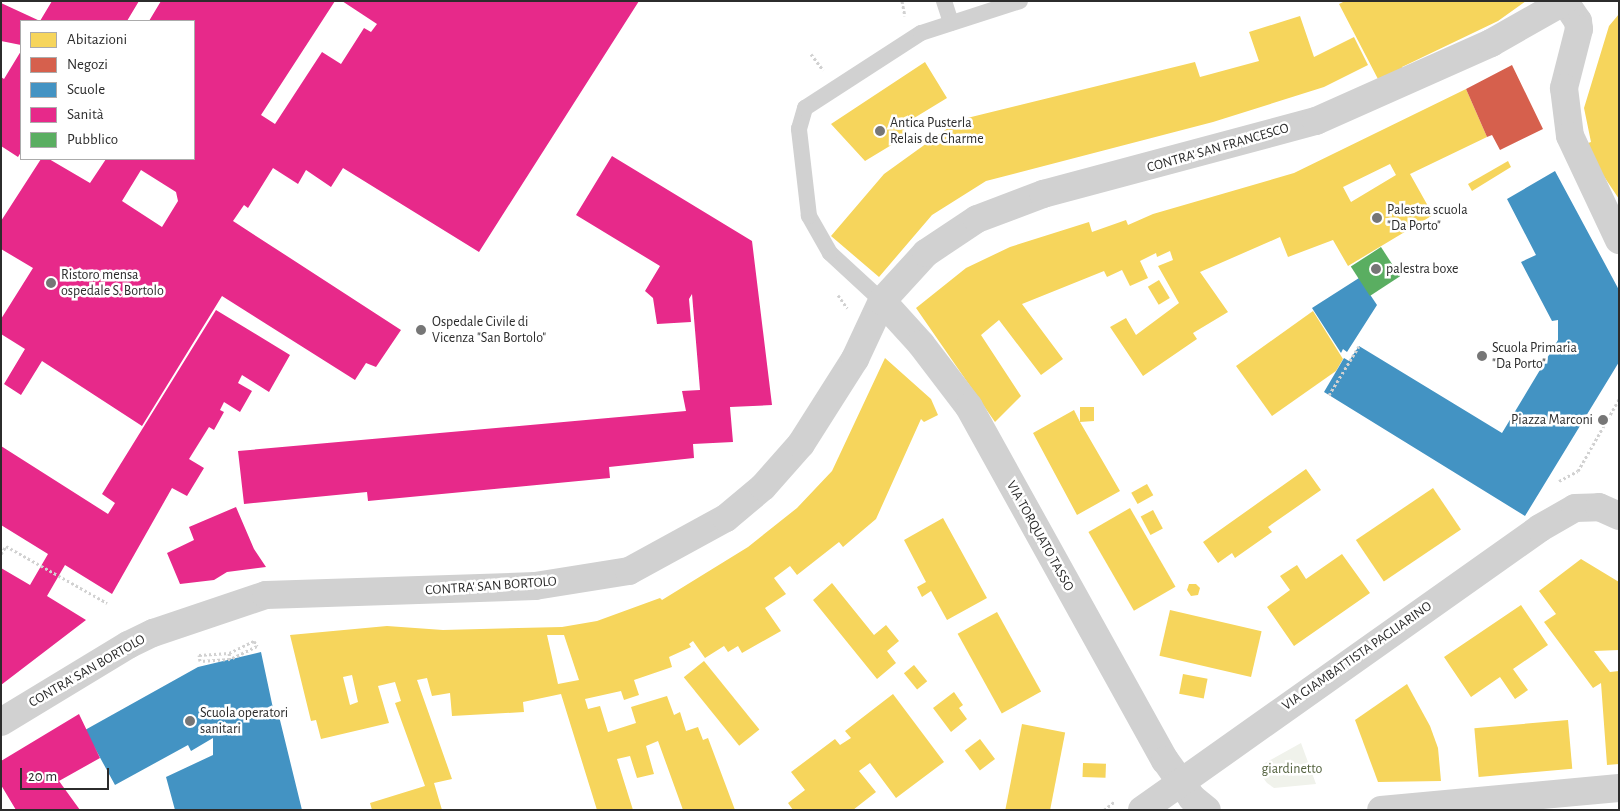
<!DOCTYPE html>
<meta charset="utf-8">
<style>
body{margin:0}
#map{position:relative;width:1620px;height:811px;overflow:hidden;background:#fff;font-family:"Alegreya Sans",sans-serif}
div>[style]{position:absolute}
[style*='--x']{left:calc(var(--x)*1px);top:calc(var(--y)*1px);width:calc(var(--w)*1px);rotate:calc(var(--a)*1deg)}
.green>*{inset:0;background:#f0f2eb}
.homes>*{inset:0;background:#f6d55c;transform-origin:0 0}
.shops>*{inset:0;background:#d6604d}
.schools>*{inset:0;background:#4393c3}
.health>*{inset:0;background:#e7298a}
.public>*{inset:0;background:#5aae61;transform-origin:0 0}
.path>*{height:3px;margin-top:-1.5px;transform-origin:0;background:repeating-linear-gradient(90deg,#d1d1d1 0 2.5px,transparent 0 5px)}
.lane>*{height:16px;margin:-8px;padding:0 8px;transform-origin:8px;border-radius:8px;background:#d1d1d1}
.street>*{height:28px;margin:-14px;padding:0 14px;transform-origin:14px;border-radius:14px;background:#d1d1d1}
.dots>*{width:14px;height:14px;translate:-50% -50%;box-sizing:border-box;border:2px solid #fff;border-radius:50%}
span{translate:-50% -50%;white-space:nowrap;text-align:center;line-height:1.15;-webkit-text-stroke:5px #fff;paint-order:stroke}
.poi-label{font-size:14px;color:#2c2c2c}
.left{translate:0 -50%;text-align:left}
.right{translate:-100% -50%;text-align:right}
.street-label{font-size:14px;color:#2c2c2c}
.park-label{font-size:14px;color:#54623f}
.frame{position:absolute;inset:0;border:2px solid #2c2c2c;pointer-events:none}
.legend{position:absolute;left:20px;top:20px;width:175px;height:140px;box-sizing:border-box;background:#fff;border:1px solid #ababab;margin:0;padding:6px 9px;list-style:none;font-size:15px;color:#2c2c2c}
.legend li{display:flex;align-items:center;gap:10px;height:25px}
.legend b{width:25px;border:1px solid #ababab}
.scale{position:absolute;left:20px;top:768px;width:89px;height:22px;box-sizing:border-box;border:2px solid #2c2c2c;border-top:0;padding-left:6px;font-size:15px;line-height:18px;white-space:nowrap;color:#2c2c2c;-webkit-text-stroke:4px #fff;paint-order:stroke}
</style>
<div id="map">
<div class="green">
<i style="clip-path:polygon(1301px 743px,1316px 784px,1274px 788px,1267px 783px,1260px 774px,1263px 764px)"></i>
</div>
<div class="homes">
<i style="clip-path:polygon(1345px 1px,1526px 1px,1498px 21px,1402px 67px,1403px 69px,1379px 81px,1339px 4px)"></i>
<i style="clip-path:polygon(1619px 14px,1619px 199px,1601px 172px,1588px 143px,1591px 142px,1584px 108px,1609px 26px)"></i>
<i style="clip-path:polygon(1300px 16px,1314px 57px,1354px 37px,1368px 65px,1324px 87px,1213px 122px,986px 181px,932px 215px,879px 277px,831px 236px,884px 174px,959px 120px,1195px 62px,1200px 77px,1259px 61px,1249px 32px)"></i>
<i style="clip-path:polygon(925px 62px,947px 98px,901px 126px,908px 135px,865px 161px,831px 124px)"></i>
<i style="clip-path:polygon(evenodd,1466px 89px,1487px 137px,1410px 174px,1433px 215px,1348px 266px,1333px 240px,1288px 257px,1280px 237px,1200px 272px,1228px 312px,1193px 333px,1197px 339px,1143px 376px,1110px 327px,1126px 318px,1136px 335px,1179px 303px,1158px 266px,1173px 260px,1170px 251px,1157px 257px,1156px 253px,1140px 261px,1148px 278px,1130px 286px,1122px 270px,1107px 277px,1104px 271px,1022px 304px,1063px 359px,1041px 375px,999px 320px,981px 335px,1021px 396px,995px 422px,916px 308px,966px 268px,1010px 247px,1089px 222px,1092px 232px,1126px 220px,1128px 225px,1153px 214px,1294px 173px,1466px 89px,1390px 164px,1396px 175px,1351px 202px,1343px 187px,1390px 164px)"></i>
<i style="clip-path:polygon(1508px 161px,1511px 167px,1472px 191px,1468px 184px)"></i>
<i style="left:1159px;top:280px;width:21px;height:13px;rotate:59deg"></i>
<i style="clip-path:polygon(1313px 311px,1343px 359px,1336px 371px,1272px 416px,1236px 366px)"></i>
<i style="clip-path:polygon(evenodd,885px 358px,931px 399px,938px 415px,924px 422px,921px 419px,876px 519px,843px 547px,839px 542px,797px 575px,790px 566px,774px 578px,786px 594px,765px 608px,781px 631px,742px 653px,738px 646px,728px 652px,724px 646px,705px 658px,693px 641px,689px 644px,691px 647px,669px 657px,672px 667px,634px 680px,639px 695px,624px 700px,621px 691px,585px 699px,588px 709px,600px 706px,608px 732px,636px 723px,631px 707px,667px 696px,674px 715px,680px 712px,686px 731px,698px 727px,703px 740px,708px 738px,735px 810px,683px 810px,658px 741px,646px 746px,654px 774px,637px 778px,630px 756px,617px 759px,633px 810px,597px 810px,561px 694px,523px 702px,524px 712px,452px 716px,450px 693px,432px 696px,427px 678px,417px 680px,452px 779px,434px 783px,442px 810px,372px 810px,370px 803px,425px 786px,395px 703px,401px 701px,395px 682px,378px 686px,389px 723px,321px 739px,316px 720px,311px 721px,290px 635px,387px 626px,443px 630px,562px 627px,597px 621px,660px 598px,662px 600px,748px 547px,797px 508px,832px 471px,885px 358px,547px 635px,564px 635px,579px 680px,558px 684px,547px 635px,885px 358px,352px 675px,358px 702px,350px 705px,343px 677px,352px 675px)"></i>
<i style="clip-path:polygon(1080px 407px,1094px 407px,1094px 421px,1080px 422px,1120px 491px,1077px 515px,1033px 433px,1074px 410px,1080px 422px)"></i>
<i style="clip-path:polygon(1306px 469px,1321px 490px,1268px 527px,1272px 532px,1235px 558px,1232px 553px,1218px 563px,1203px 542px)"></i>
<i style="left:1147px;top:484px;width:13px;height:18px;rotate:61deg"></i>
<i style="left:1433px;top:488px;width:50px;height:93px;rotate:56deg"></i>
<i style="left:1130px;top:508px;width:91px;height:48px;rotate:60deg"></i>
<i style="left:1153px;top:510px;width:21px;height:14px;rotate:62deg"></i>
<i style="clip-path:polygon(943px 518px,987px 598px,947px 620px,931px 591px,922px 597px,917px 587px,926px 582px,904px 540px)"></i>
<i style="clip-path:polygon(1342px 554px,1370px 593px,1294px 646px,1267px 607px,1290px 590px,1280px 576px,1297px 565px,1306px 579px)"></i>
<i style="clip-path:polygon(1581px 559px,1619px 582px,1619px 650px,1594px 651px,1610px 672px,1619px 671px,1619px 764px,1607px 765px,1601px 683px,1593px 688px,1544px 622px,1556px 614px,1539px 591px)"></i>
<i style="clip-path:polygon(832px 583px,874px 635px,886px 625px,899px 641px,887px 651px,896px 663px,877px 679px,813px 600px)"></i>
<i style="clip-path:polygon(1189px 584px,1196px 584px,1200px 588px,1198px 595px,1191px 596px,1187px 590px)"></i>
<i style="clip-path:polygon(1521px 605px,1548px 645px,1513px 669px,1528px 690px,1515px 699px,1500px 677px,1471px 697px,1444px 657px)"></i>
<i style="left:1170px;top:610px;width:94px;height:47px;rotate:13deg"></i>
<i style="left:997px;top:612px;width:91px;height:45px;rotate:61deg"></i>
<i style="left:704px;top:661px;width:88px;height:26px;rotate:51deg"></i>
<i style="left:914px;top:665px;width:21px;height:13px;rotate:51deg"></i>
<i style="left:1183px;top:674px;width:25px;height:20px;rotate:11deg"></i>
<i style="clip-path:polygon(1407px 684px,1430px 726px,1438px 748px,1441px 781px,1378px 782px,1355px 720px)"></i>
<i style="clip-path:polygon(954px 692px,963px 705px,959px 708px,967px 719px,951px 732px,933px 708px)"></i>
<i style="clip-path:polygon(893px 694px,944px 762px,896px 798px,870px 763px,859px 771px,876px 792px,853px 810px,793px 810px,788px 803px,805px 790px,791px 772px,835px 739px,840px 745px,851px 738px,845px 731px)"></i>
<i style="left:1568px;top:720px;width:49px;height:94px;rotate:85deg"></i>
<i style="left:1022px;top:724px;width:44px;height:88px;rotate:11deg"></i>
<i style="left:980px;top:739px;width:25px;height:19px;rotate:53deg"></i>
<i style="left:1083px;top:763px;width:23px;height:14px;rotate:2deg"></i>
</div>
<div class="shops">
<i style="clip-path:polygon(1512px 65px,1543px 129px,1500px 150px,1492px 135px,1487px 137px,1466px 89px)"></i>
</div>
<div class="schools">
<i style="clip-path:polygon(1555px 171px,1619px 290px,1619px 362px,1525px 516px,1324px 392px,1344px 358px,1349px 361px,1359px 346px,1502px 433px,1558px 340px,1558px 320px,1552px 321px,1521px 262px,1536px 255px,1507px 199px)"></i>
<i style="clip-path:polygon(1359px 278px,1377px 305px,1347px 352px,1343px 349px,1341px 353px,1312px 308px)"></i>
<i style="clip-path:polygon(261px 652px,274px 713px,278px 712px,302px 810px,175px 810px,166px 777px,213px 755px,213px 738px,191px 751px,188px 745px,115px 785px,85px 730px,198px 667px)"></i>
</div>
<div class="health">
<i style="clip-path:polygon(52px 1px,139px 1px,127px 21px,21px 21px,21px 45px,1px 41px,1px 3px,40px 21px)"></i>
<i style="clip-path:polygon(evenodd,161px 1px,335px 1px,261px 115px,275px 124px,322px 52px,341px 64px,364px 28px,371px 32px,377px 24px,342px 1px,639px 1px,479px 252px,343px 168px,331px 187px,306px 170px,298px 184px,273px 168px,248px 208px,244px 205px,233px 221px,401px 330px,376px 367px,366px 363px,355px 380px,222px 296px,142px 426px,42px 361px,21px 395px,4px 384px,25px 349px,1px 334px,1px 319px,33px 268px,1px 249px,1px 221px,41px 159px,49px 159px,90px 183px,106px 159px,194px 159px,194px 21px,149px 21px,161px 1px,141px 170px,176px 192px,178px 201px,162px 227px,122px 201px,141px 170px)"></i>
<i style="clip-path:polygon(21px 51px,21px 152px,18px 157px,1px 146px,1px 77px,4px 79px)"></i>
<i style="clip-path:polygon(612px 156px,752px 241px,772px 405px,730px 407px,733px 442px,693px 444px,694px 458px,609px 467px,610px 478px,368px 501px,367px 492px,244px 504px,238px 451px,686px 411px,682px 391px,700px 390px,692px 294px,689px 299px,691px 322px,657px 324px,653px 298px,645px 291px,660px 266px,576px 215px)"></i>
<i style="clip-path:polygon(216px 310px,290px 355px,269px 392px,242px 375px,238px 383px,252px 391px,240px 412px,224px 402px,220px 410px,224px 412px,214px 430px,209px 427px,189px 459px,204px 468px,187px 496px,172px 488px,112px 594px,65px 565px,47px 596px,86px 620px,1px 685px,1px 568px,30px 585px,48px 554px,1px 525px,1px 446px,108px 514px,115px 503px,102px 494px)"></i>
<i style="clip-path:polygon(236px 507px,254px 549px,266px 567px,227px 572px,214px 580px,180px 584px,167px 553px,194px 540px,189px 527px)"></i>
<i style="clip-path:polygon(79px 714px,100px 758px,59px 781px,80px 810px,16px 810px,1px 785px,1px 761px)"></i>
</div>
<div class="public">
<i style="left:1381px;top:247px;width:35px;height:36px;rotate:57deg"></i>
</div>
<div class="path">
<i style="--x:902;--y:1;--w:15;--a:79"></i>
<i style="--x:811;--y:54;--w:20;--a:53"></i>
<i style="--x:838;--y:295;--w:16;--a:55"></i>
<i style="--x:1329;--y:395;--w:57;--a:-58.5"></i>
<i style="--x:1559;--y:481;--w:21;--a:-28"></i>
<i style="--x:1578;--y:471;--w:83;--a:-60.3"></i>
<i style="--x:1;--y:554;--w:9;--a:-58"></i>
<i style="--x:6;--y:546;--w:116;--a:29.4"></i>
<i style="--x:229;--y:653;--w:28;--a:-26"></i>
<i style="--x:254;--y:641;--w:6;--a:59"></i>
<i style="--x:257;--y:646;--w:30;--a:154"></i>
<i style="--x:230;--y:659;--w:30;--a:176"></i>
<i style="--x:200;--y:661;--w:6;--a:-99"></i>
<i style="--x:199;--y:655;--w:30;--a:-4"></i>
<i style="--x:229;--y:653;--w:6;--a:81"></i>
<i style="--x:1104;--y:810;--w:13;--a:-39"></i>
</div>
<div class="lane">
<i style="--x:944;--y:1;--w:23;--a:72"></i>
<i style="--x:882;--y:301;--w:71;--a:-137.3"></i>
<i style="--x:830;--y:253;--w:43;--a:-119.6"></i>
<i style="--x:809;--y:216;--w:88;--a:-96.6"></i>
<i style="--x:799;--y:129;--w:22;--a:-74"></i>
<i style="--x:805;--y:108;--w:138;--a:-32.9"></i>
<i style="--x:921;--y:33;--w:104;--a:-17.9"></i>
</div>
<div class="street">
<i style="--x:1565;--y:2;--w:23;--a:56"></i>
<i style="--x:1578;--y:21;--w:8;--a:83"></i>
<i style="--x:1579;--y:29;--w:61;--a:104.3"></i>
<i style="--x:1564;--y:88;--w:48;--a:82.9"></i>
<i style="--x:1570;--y:136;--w:115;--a:64.8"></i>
<i style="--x:882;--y:301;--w:58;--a:47.8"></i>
<i style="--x:921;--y:344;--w:79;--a:52.7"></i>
<i style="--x:969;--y:407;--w:404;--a:61"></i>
<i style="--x:1165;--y:760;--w:47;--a:54.6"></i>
<i style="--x:1192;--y:798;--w:19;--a:39"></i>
<i style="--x:1;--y:722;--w:149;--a:-31.2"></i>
<i style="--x:128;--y:645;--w:28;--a:-26"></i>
<i style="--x:153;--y:633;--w:119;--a:-18.6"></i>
<i style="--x:266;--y:595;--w:269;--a:-1.9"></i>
<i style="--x:535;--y:586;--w:95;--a:-9.1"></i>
<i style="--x:629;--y:571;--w:111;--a:-28.7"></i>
<i style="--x:726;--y:518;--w:48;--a:-40"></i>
<i style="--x:763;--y:487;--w:57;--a:-48.5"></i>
<i style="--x:801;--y:444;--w:101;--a:-57.6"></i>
<i style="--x:855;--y:359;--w:64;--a:-65"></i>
<i style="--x:882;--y:301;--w:65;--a:-47.5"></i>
<i style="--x:926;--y:253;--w:61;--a:-33.7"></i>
<i style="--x:977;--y:219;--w:71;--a:-20.7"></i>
<i style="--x:1043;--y:194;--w:283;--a:-15"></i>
<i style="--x:1316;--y:121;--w:192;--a:-24"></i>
<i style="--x:1491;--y:43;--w:85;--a:-29.6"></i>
<i style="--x:1142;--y:810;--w:488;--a:-35.3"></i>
<i style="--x:1540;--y:528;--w:40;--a:-29.7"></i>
<i style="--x:1575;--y:508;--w:24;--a:-2"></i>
<i style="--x:1599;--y:507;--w:22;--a:24"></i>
<i style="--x:1381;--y:810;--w:239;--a:-5.3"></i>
</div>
<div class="dots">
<i style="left:880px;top:131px;background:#767676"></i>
<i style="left:1377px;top:218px;background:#767676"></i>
<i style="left:1376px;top:269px;background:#767676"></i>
<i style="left:51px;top:283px;background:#767676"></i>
<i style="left:421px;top:330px;background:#767676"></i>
<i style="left:1482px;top:356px;background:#767676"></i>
<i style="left:1603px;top:420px;background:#767676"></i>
<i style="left:190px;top:721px;background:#767676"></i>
</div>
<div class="poi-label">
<span class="left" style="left:890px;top:131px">Antica Pusterla<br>Relais de Charme</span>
<span class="left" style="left:1387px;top:218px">Palestra scuola<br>"Da Porto"</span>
<span class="left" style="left:1386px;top:269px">palestra boxe</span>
<span class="left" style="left:61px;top:283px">Ristoro mensa<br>ospedale S. Bortolo</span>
<span class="left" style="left:432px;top:330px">Ospedale Civile di<br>Vicenza "San Bortolo"</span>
<span class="left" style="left:1492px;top:356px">Scuola Primaria<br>"Da Porto"</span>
<span class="right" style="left:1593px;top:420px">Piazza Marconi</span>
<span class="left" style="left:200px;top:721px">Scuola operatori<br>sanitari</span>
</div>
<div class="street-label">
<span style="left:1218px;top:148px;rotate:-16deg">CONTRA' SAN FRANCESCO</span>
<span style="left:1040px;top:536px;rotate:61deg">VIA TORQUATO TASSO</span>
<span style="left:491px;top:586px;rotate:-4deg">CONTRA' SAN BORTOLO</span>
<span style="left:1357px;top:656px;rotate:-35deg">VIA GIAMBATTISTA PAGLIARINO</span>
<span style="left:87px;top:671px;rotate:-30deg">CONTRA' SAN BORTOLO</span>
</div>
<div class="park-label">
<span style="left:1292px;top:769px">giardinetto</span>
</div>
<div class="frame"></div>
<ul class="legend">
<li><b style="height:14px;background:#f6d55c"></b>Abitazioni</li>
<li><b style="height:14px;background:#d6604d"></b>Negozi</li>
<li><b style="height:14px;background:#4393c3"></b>Scuole</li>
<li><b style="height:14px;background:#e7298a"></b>Sanità</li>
<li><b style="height:14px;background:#5aae61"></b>Pubblico</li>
</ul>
<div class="scale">20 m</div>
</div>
